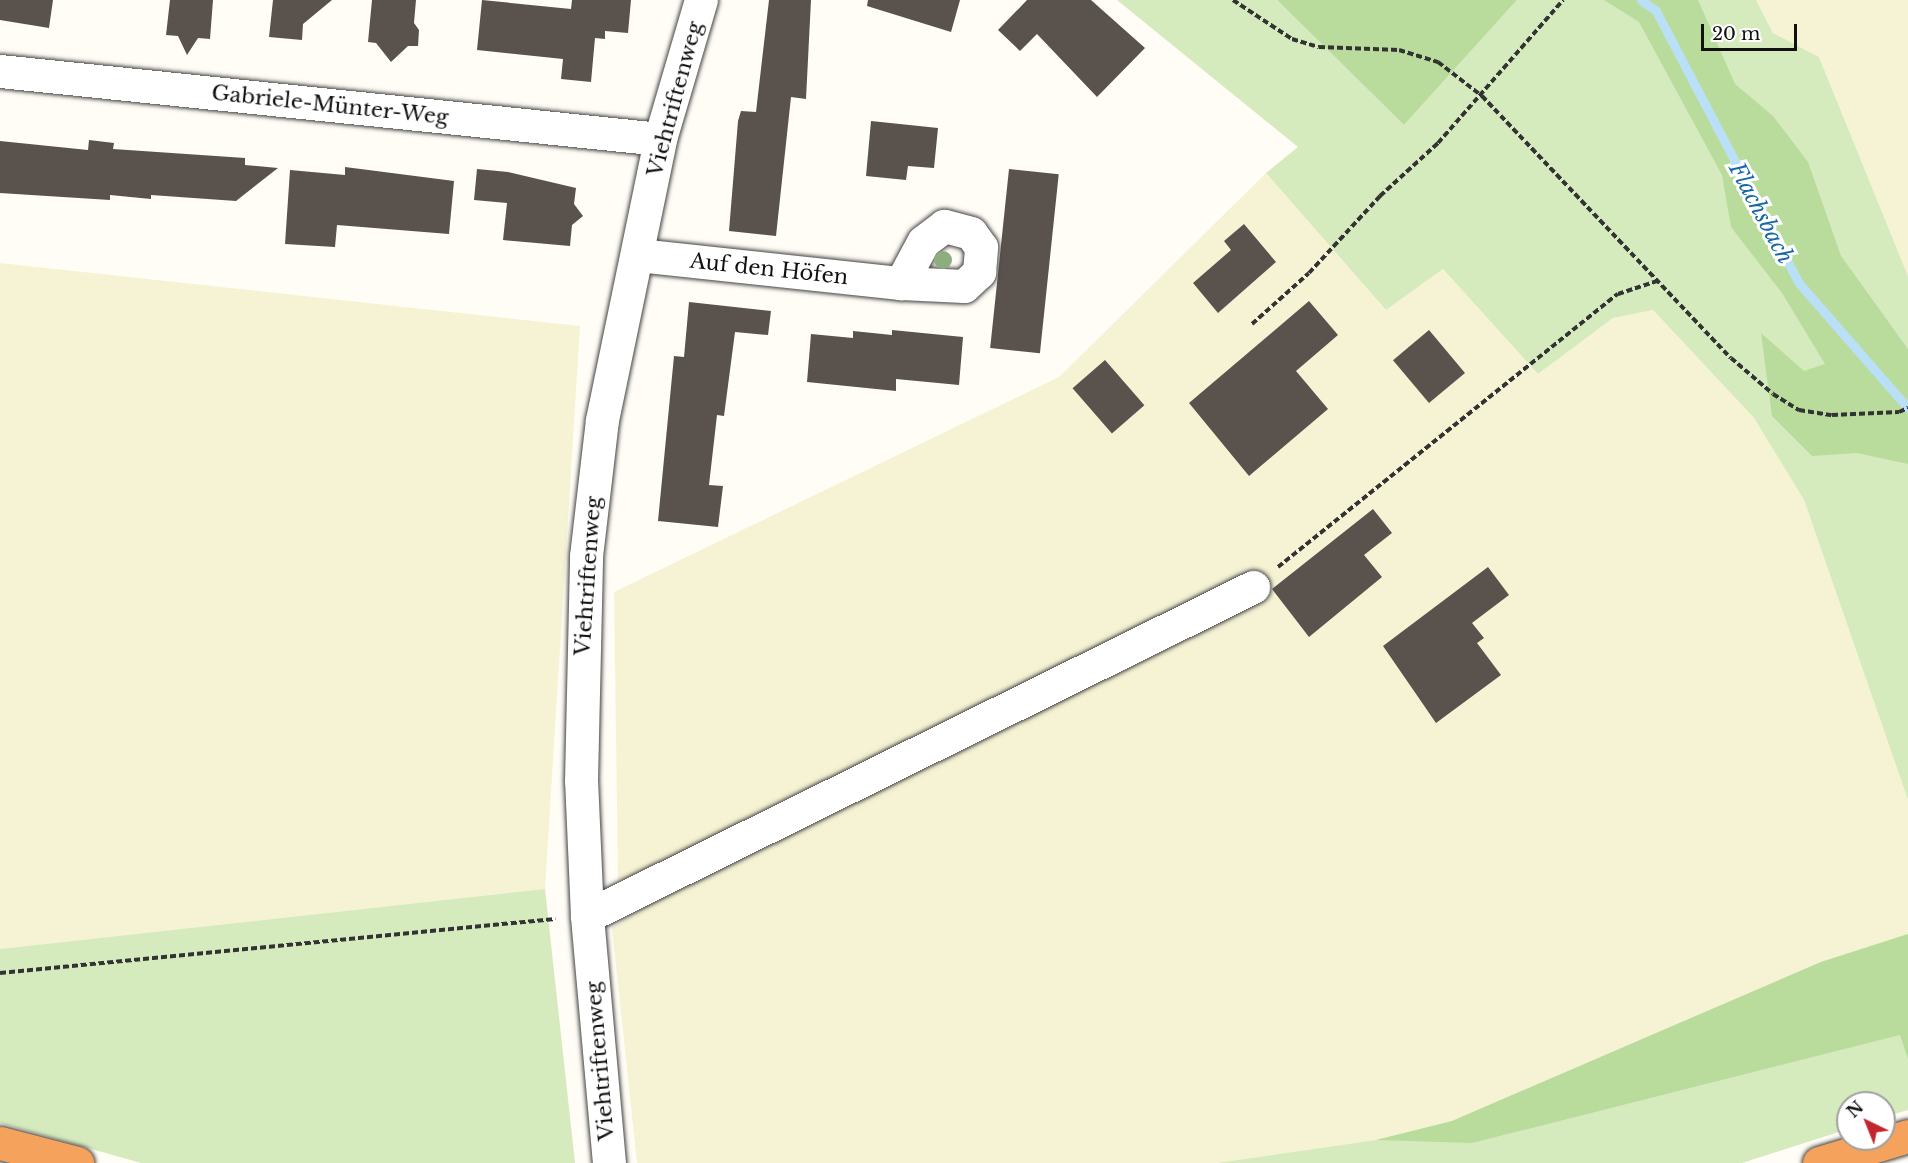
<!DOCTYPE html>
<meta charset="utf-8">
<style>
body{margin:0}
#map{position:relative;width:1908px;height:1163px;overflow:hidden;background:#fffdf5;font-family:"Libre Baskerville",serif}
div>[style]{position:absolute}
[style*='--x']{left:calc(var(--x)*1px);top:calc(var(--y)*1px);width:calc(var(--w)*1px);rotate:calc(var(--a)*1deg)}
.farmland>*{inset:0;background:#f6f3d4}
.green>*{inset:0;background:#d5ebbd}
.forest>*{inset:0;background:#b9dc9c}
.stream>*{height:9px;margin:-4.5px;padding:0 4.5px;transform-origin:4.5px;border-radius:4.5px;background:#b9e0f7}
.building>*{inset:0;background:#5a524d;transform-origin:0 0}
.path>*{height:4px;margin-top:-2px;transform-origin:0;background:repeating-linear-gradient(90deg,#333 0 6px,transparent 0 9px)}
.roads{filter:drop-shadow(0 0 2px #444) drop-shadow(0 0 2px #444)}
.minor>*{height:33px;margin:-16.5px;padding:0 16.5px;transform-origin:16.5px;border-radius:16.5px;background:#fff}
.highway>*{height:33px;margin:-16.5px;padding:0 16.5px;transform-origin:16.5px;border-radius:16.5px;background:#f5a25d}
.trees>*{width:18px;height:18px;margin:-9px;border-radius:50%;background:#8dad7f}
span{translate:-50% -50%;white-space:nowrap;text-align:center;line-height:1.15;-webkit-text-stroke:6px #fff;paint-order:stroke}
.street-label{font-size:21px;color:#111}
.water-label{font-size:22px;color:#1768a6;font-style:italic}
.north{position:absolute;left:1836px;top:1091px;width:60px;height:60px;box-sizing:border-box;background:#fff;border:2px solid #a0a0a0;border-radius:50%;rotate:317deg;font-size:16px;font-weight:700;line-height:24px;text-align:center;color:#111}
.north::after{content:'';display:block;margin:auto;width:21px;height:27px;background:#c4262e;clip-path:polygon(50% 0,100% 100%,50% 72%,0 100%)}
.scale{position:absolute;left:1701px;top:24px;width:96px;height:27px;box-sizing:border-box;border:3px solid #111;border-top:0;padding-left:8px;font-size:18px;line-height:21px;white-space:nowrap;color:#111;-webkit-text-stroke:4px #fff;paint-order:stroke}
</style>
<div id="map">
<div class="farmland">
<i style="clip-path:polygon(1756px 0,1908px 0,1908px 276px,1819px 57px,1773px 33px)"></i>
<i style="clip-path:polygon(1266px 173px,1386px 310px,1443px 269px,1538px 374px,1613px 318px,1653px 310px,1754px 418px,1804px 500px,1908px 800px,1908px 934px,1821px 963px,1452px 1121px,1376px 1140px,1217px 1163px,637px 1163px,612px 928px,655px 899px,632px 881px,618px 879px,614px 592px,1059px 377px)"></i>
<i style="clip-path:polygon(0 263px,580px 326px,545px 889px,0 949px)"></i>
</div>
<div class="green">
<i style="clip-path:polygon(1117px 0,1277px 0,1404px 125px,1517px 0,1756px 0,1773px 33px,1819px 57px,1908px 276px,1908px 800px,1804px 500px,1754px 418px,1653px 310px,1613px 318px,1538px 374px,1443px 269px,1386px 310px,1266px 173px,1298px 147px)"></i>
<i style="clip-path:polygon(545px 889px,575px 1163px,141px 1163px,0 1123px,0 949px)"></i>
<i style="clip-path:polygon(1908px 934px,1908px 1110px,1884px 1117px,1884px 1103px,1848px 1103px,1848px 1129px,1742px 1163px,1217px 1163px,1376px 1140px,1452px 1121px,1821px 962px)"></i>
</div>
<div class="forest">
<i style="clip-path:polygon(1277px 0,1517px 0,1404px 125px)"></i>
<i style="clip-path:polygon(1604px 0,1698px 0,1735px 84px,1773px 116px,1808px 162px,1841px 256px,1908px 349px,1908px 464px,1857px 453px,1812px 456px,1772px 416px,1761px 333px,1804px 371px,1825px 364px,1782px 293px,1731px 227px,1722px 175px,1639px 22px)"></i>
<i style="clip-path:polygon(1908px 934px,1908px 1059px,1900px 1035px,1472px 1143px,1376px 1140px,1452px 1121px,1821px 962px)"></i>
</div>
<div class="stream">
<i style="--x:1641;--y:0;--w:19;--a:36"></i>
<i style="--x:1656;--y:11;--w:306;--a:62.3"></i>
<i style="--x:1798;--y:282;--w:167;--a:48.9"></i>
</div>
<div class="building">
<i style="clip-path:polygon(0 0,53px 0,49px 28px,0 20px)"></i>
<i style="clip-path:polygon(170px 0,213px 0,210px 39px,198px 38px,187px 55px,178px 36px,166px 35px)"></i>
<i style="clip-path:polygon(273px 0,332px 0,303px 24px,302px 40px,269px 37px)"></i>
<i style="clip-path:polygon(372px 0,416px 0,414px 23px,419px 30px,418px 46px,408px 46px,391px 62px,376px 43px,368px 42px)"></i>
<i style="clip-path:polygon(482px 0,571px 9px,572px 0,631px 0,628px 33px,605px 31px,605px 39px,595px 38px,591px 82px,561px 79px,563px 59px,477px 50px)"></i>
<i style="clip-path:polygon(769px 0,811px 0,806px 99px,791px 97px,776px 236px,729px 231px,738px 121px,741px 111px,756px 112px)"></i>
<i style="clip-path:polygon(868px 0,960px 0,951px 32px,867px 6px)"></i>
<i style="clip-path:polygon(1027px 0,1091px 0,1145px 48px,1097px 97px,1037px 34px,1020px 51px,998px 30px)"></i>
<i style="clip-path:polygon(871px 121px,938px 128px,934px 168px,908px 166px,906px 180px,866px 176px)"></i>
<i style="clip-path:polygon(89px 140px,114px 143px,113px 149px,245px 158px,245px 165px,278px 168px,236px 201px,151px 195px,151px 199px,110px 195px,110px 200px,0 193px,0 141px,88px 150px)"></i>
<i style="clip-path:polygon(345px 167px,454px 181px,449px 234px,337px 225px,335px 247px,285px 244px,290px 170px,345px 175px)"></i>
<i style="clip-path:polygon(477px 169px,508px 172px,576px 188px,574px 204px,583px 216px,572px 225px,570px 246px,503px 240px,507px 203px,474px 200px)"></i>
<i style="left:1009px;top:169px;width:50px;height:180px;rotate:6deg"></i>
<i style="clip-path:polygon(1244px 224px,1276px 262px,1218px 313px,1193px 283px,1231px 250px,1224px 241px)"></i>
<i style="clip-path:polygon(1309px 301px,1338px 335px,1296px 371px,1328px 409px,1249px 476px,1189px 403px)"></i>
<i style="clip-path:polygon(689px 302px,771px 311px,768px 335px,735px 332px,724px 416px,717px 415px,709px 485px,723px 486px,718px 527px,658px 521px,674px 356px,684px 357px)"></i>
<i style="clip-path:polygon(892px 330px,963px 337px,959px 385px,896px 379px,896px 391px,807px 382px,811px 334px,853px 338px,853px 331px,892px 335px)"></i>
<i style="left:1429px;top:330px;width:56px;height:47px;rotate:50deg"></i>
<i style="left:1105px;top:360px;width:60px;height:43px;rotate:49deg"></i>
<i style="clip-path:polygon(1373px 509px,1392px 533px,1364px 555px,1382px 577px,1309px 637px,1272px 589px)"></i>
<i style="clip-path:polygon(1488px 567px,1509px 595px,1472px 623px,1484px 638px,1477px 643px,1501px 675px,1436px 723px,1383px 646px)"></i>
</div>
<div class="path">
<i style="--x:1233;--y:0;--w:71;--a:33.5"></i>
<i style="--x:1292;--y:39;--w:28;--a:17"></i>
<i style="--x:1319;--y:47;--w:80;--a:2.1"></i>
<i style="--x:1399;--y:50;--w:41;--a:17.1"></i>
<i style="--x:1438;--y:62;--w:56;--a:37.7"></i>
<i style="--x:1482;--y:96;--w:361;--a:46.5"></i>
<i style="--x:1731;--y:358;--w:55;--a:40.6"></i>
<i style="--x:1773;--y:394;--w:31;--a:32"></i>
<i style="--x:1799;--y:410;--w:33;--a:9"></i>
<i style="--x:1832;--y:415;--w:67;--a:-2.6"></i>
<i style="--x:1899;--y:412;--w:10;--a:-24"></i>
<i style="--x:1252;--y:324;--w:76;--a:-41.8"></i>
<i style="--x:1309;--y:273;--w:105;--a:-47.3"></i>
<i style="--x:1380;--y:196;--w:79;--a:-42.4"></i>
<i style="--x:1438;--y:143;--w:190;--a:-48.8"></i>
<i style="--x:1278;--y:567;--w:436;--a:-38.8"></i>
<i style="--x:1618;--y:294;--w:44;--a:-18.4"></i>
<i style="--x:0;--y:973;--w:558;--a:-5.56"></i>
</div>
<div class="roads">
<div class="minor">
<i style="--x:0;--y:71;--w:663;--a:5.88"></i>
<i style="--x:638;--y:255;--w:264;--a:6.1"></i>
<i style="--x:901;--y:283;--w:63;--a:2.7"></i>
<i style="--x:964;--y:286;--w:21;--a:-43"></i>
<i style="--x:979;--y:272;--w:25;--a:-85"></i>
<i style="--x:981;--y:247;--w:17;--a:-126"></i>
<i style="--x:971;--y:233;--w:28;--a:-165"></i>
<i style="--x:944;--y:226;--w:26;--a:143"></i>
<i style="--x:923;--y:242;--w:47;--a:118.2"></i>
<i style="--x:587;--y:916;--w:743;--a:-26.29"></i>
<i style="--x:609;--y:1163;--w:248;--a:-95.1"></i>
<i style="--x:587;--y:916;--w:135;--a:-92.5"></i>
<i style="--x:581;--y:781;--w:225;--a:-88.7"></i>
<i style="--x:586;--y:556;--w:137;--a:-83.3"></i>
<i style="--x:602;--y:420;--w:287;--a:-78.3"></i>
<i style="--x:660;--y:139;--w:145;--a:-73.6"></i>
</div>
<div class="highway">
<i style="--x:0;--y:1143;--w:80;--a:14.6"></i>
<i style="--x:1819;--y:1163;--w:93;--a:-16.9"></i>
</div>
</div>
<div class="trees">
<i style="left:943px;top:260px"></i>
</div>
<div class="street-label">
<span style="left:675px;top:99px;rotate:-75deg">Viehtriftenweg</span>
<span style="left:330px;top:105px;rotate:6deg">Gabriele-Münter-Weg</span>
<span style="left:769px;top:269px;rotate:6deg">Auf den Höfen</span>
<span style="left:588px;top:576px;rotate:-86deg">Viehtriftenweg</span>
<span style="left:600px;top:1061px;rotate:-95deg">Viehtriftenweg</span>
</div>
<div class="water-label">
<span style="left:1761px;top:213px;rotate:62deg">Flachsbach</span>
</div>
<div class="north">N</div>
<div class="scale">20 m</div>
</div>
